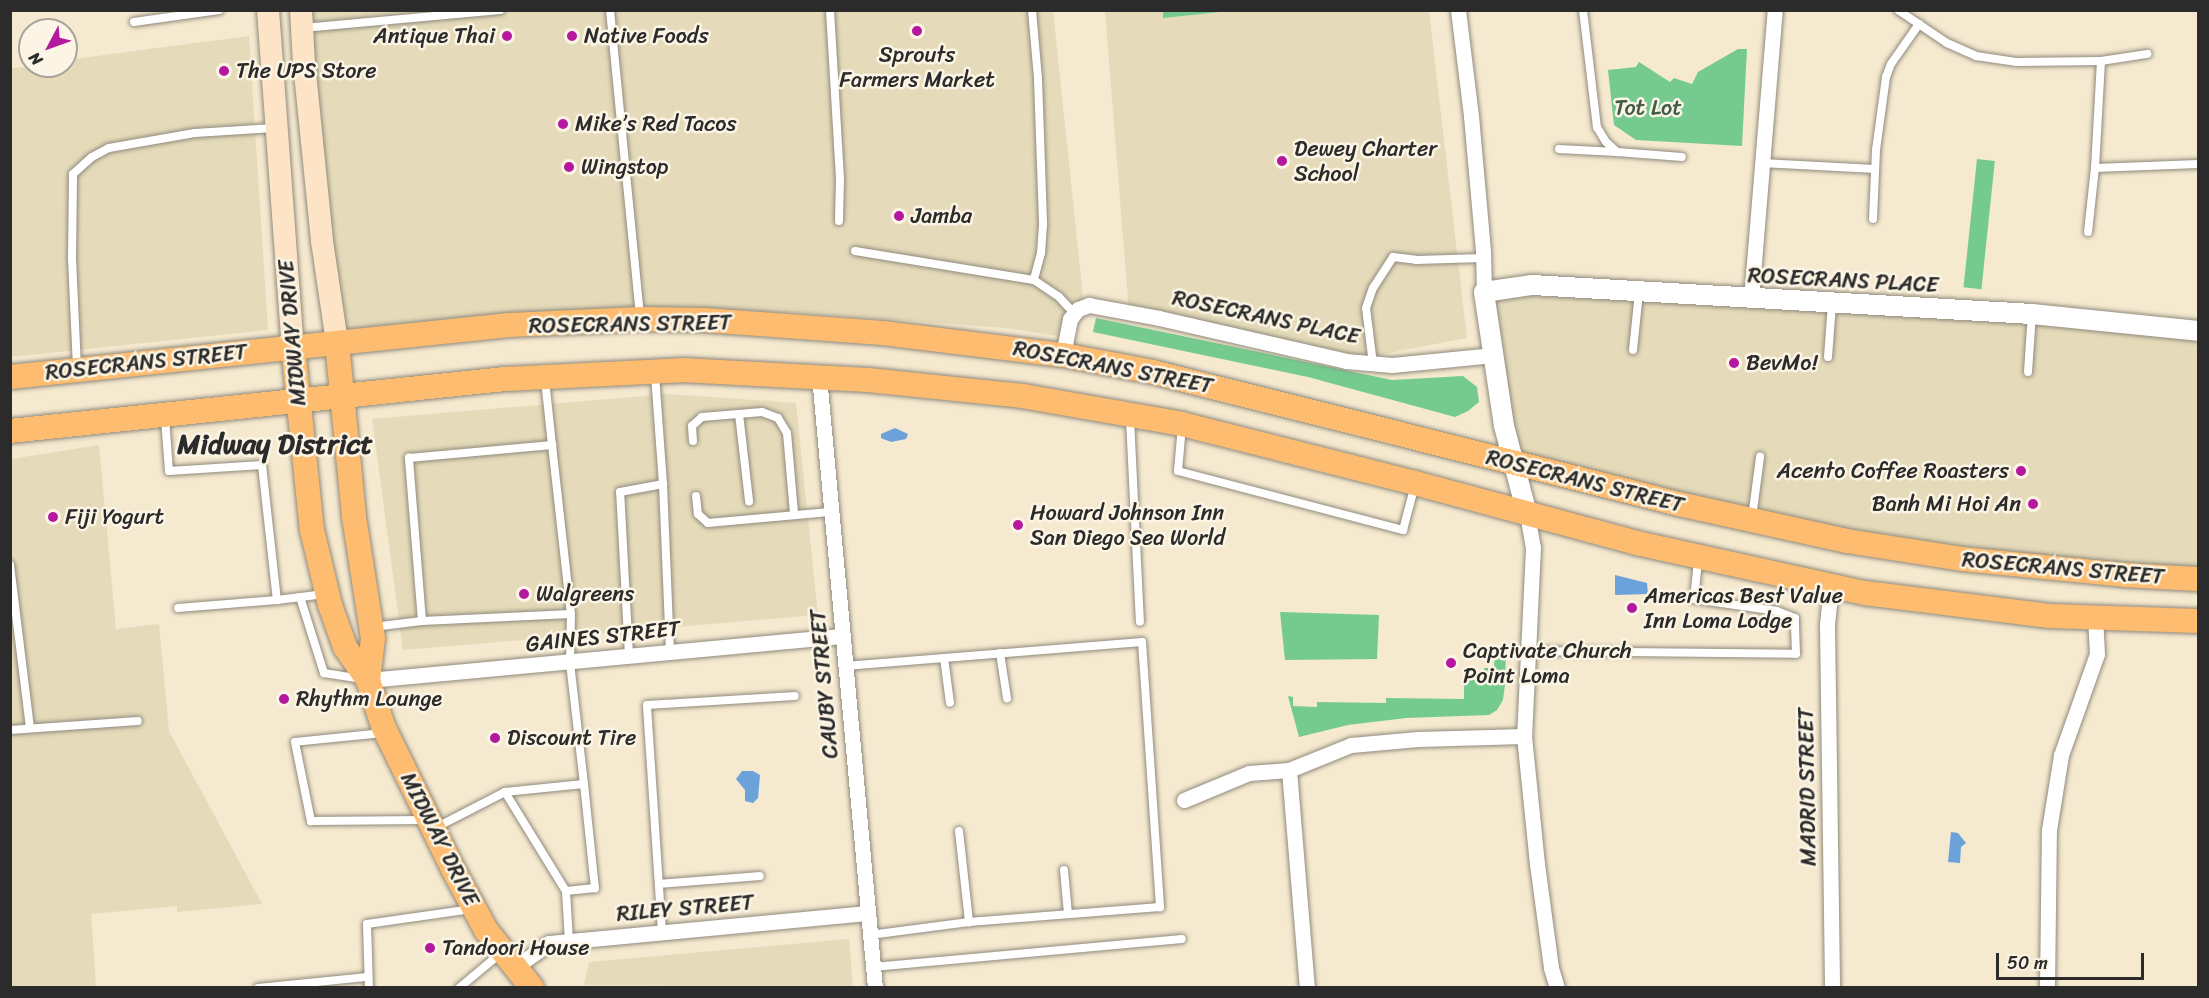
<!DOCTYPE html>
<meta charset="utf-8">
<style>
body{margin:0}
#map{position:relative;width:2209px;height:998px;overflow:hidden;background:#f5e9cf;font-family:Sriracha,sans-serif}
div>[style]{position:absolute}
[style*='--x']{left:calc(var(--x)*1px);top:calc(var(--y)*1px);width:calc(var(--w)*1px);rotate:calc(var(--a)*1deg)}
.built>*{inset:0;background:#e5dbba}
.green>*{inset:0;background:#75cb8f;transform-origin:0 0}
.water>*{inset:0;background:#6ba2d9}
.roads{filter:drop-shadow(0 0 2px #908a7d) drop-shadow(0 0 2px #908a7d)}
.service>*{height:8px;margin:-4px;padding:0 4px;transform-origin:4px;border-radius:4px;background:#fff}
.minor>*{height:15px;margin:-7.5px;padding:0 7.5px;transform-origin:7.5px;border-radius:7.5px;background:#fff}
.tertiary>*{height:20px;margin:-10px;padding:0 10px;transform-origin:10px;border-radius:10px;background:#fff}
.secondary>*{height:22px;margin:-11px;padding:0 11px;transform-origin:11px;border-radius:11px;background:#fee4c6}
.primary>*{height:24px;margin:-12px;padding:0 12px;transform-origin:12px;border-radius:12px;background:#fdbc70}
.dots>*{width:16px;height:16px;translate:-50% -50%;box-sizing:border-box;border:3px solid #fcf5e5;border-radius:50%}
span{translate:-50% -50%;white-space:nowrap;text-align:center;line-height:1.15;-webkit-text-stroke:5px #fcf5e5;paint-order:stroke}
.poi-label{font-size:22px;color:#2b2b2b}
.right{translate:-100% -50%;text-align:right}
.left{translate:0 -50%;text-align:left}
.park-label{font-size:22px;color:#415b49}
.street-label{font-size:22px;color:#2b2b2b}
.district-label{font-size:28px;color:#2b2b2b;font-weight:700}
.frame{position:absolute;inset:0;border:12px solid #2b2b2b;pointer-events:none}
.north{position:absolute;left:18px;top:18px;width:60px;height:60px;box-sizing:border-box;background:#fcf5e5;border:2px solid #a8a49b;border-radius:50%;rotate:229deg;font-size:16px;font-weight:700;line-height:24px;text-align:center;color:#2b2b2b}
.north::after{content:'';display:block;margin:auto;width:21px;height:27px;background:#b5179e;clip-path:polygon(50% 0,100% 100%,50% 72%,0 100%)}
.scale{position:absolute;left:1996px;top:953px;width:148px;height:27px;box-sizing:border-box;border:3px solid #2b2b2b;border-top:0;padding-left:8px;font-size:18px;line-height:21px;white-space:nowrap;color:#2b2b2b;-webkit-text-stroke:4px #fcf5e5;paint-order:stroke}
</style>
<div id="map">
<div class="built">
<i style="clip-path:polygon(307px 11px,1053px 11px,1084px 306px,1066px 337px,1005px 328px,788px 312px,340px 335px)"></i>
<i style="clip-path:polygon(1105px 11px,1429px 11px,1467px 338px,1346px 361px,1129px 312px)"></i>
<i style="clip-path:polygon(249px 36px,268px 330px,11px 357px,10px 68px,66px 66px,66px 60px)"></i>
<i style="clip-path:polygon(1531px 287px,2198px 335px,2198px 576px,1992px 559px,1514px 460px,1488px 294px)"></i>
<i style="clip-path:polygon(668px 394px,796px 403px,818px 615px,403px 650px,372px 419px)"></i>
<i style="clip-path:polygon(99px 445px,116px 629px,159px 624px,169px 731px,262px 904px,177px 912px,177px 906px,91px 914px,96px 987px,11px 988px,11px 459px)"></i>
<i style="clip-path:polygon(849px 939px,853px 987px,584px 985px,589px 962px)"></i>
</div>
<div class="green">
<i style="clip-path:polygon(1163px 10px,1229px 10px,1229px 11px,1163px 18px)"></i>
<i style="clip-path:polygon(1738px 49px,1747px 49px,1742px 146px,1636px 140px,1614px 125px,1608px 70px,1636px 67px,1639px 62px,1670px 82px,1674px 78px,1692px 84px,1698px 72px)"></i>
<i style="left:1977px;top:159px;width:18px;height:129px;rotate:6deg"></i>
<i style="clip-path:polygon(1096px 318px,1392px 380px,1463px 376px,1477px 387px,1479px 402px,1468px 411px,1455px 417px,1308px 377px,1093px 332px)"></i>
<i style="clip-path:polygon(1280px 612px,1379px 615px,1377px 659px,1285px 660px)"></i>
<i style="clip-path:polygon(1495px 650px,1506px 651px,1505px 685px,1503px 700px,1497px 710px,1489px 715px,1406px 718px,1348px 725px,1299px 737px,1288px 696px,1293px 697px,1293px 706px,1317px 707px,1317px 702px,1386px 703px,1386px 698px,1464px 699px,1464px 677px,1483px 678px,1484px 668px,1494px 668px)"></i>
</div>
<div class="water">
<i style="clip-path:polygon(895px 428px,908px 434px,906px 439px,891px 442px,881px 438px,881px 434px)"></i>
<i style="clip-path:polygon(1615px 575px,1647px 583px,1648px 594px,1615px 595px)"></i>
<i style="clip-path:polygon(742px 771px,753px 771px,760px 775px,758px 798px,753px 803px,745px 801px,745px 790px,736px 779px)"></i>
<i style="clip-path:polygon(1951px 832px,1958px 833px,1966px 843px,1961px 847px,1960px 863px,1948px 862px)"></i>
</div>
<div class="roads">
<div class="service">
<i style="--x:610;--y:10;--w:306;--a:84.4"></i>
<i style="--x:830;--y:10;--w:169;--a:86.6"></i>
<i style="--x:840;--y:179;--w:42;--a:91.4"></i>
<i style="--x:1032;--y:10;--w:69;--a:85"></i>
<i style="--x:1038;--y:79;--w:146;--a:88"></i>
<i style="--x:1043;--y:225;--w:28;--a:94"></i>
<i style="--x:1041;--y:253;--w:28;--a:105"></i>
<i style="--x:1583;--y:10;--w:118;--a:83.2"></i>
<i style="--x:1597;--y:127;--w:17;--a:59"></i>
<i style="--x:1606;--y:142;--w:15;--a:42"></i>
<i style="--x:1617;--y:152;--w:65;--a:4.4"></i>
<i style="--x:1898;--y:10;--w:59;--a:34"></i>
<i style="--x:1947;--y:43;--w:32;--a:24"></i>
<i style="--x:1976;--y:56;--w:40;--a:8.5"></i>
<i style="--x:2016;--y:62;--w:85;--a:-0.7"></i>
<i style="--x:2101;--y:61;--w:47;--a:-8.7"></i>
<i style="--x:134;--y:22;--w:86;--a:-8"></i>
<i style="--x:303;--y:28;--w:198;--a:-5.2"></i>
<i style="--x:1559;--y:149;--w:58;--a:3"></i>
<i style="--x:1762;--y:163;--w:113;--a:3"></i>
<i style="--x:2095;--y:168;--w:103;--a:-2.2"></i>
<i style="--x:1873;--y:219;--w:69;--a:-87.5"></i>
<i style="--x:1876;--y:150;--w:74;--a:-82.2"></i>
<i style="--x:1886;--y:77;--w:14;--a:-69"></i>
<i style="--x:1891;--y:64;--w:49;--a:-55"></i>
<i style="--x:2088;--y:232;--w:64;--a:-83.8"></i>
<i style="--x:2095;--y:168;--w:107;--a:-86.8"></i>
<i style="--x:855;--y:251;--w:181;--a:9.2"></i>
<i style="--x:1034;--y:280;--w:30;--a:34"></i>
<i style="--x:1059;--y:297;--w:22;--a:47"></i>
<i style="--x:1633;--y:350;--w:58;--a:-84.1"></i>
<i style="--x:1828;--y:357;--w:53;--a:-85.7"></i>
<i style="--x:1373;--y:364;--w:56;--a:-97.1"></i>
<i style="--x:1366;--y:308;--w:21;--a:-71"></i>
<i style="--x:1373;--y:288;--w:37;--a:-57"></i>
<i style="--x:1393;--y:257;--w:23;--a:7"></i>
<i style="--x:1416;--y:260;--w:67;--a:-1.7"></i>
<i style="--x:77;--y:368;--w:109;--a:-92.6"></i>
<i style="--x:72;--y:259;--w:85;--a:-89.3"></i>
<i style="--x:73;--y:174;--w:25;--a:-42"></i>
<i style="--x:92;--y:157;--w:19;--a:-28"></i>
<i style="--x:109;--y:148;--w:87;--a:-9.9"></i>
<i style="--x:195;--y:133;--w:79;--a:-3.6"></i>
<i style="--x:2028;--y:372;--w:58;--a:-86.1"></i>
<i style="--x:655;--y:375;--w:109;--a:85.8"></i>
<i style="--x:739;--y:414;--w:88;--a:83.4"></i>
<i style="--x:165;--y:418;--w:53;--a:85.7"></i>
<i style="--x:169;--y:471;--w:93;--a:-3.7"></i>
<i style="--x:262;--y:465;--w:136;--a:83.7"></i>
<i style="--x:277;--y:600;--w:48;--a:-7.1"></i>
<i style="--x:1130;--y:419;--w:203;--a:87.2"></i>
<i style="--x:1182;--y:426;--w:45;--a:95.1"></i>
<i style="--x:1178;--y:471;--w:233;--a:14.7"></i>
<i style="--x:1403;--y:530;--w:47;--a:-75.1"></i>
<i style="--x:693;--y:441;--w:15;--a:-94"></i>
<i style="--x:692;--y:426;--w:13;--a:-42"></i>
<i style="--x:702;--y:417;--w:60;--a:-4.8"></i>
<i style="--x:762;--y:412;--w:17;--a:21"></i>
<i style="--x:778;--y:418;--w:17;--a:59"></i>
<i style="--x:787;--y:433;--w:80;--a:85"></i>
<i style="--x:552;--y:445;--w:170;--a:83.6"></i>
<i style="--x:571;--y:614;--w:49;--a:91.2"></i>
<i style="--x:570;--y:663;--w:122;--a:83.4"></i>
<i style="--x:696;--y:496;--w:18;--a:84"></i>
<i style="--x:698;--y:514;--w:13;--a:42"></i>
<i style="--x:708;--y:523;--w:122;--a:-5.2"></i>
<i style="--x:1752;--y:518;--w:62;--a:-82.5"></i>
<i style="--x:10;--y:565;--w:164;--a:83"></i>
<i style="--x:300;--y:597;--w:80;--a:72.5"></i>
<i style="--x:324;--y:673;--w:36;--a:9"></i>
<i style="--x:178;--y:608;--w:99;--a:-4.6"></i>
<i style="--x:422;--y:621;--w:149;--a:-2.7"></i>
<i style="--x:373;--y:627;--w:49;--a:-7"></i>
<i style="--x:422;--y:621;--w:164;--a:-94.6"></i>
<i style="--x:409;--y:458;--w:144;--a:-5.2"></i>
<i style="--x:552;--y:445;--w:65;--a:-96.1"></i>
<i style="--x:1527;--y:651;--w:269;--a:0.6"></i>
<i style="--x:1796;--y:654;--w:36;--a:-92"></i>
<i style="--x:1795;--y:618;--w:19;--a:-159"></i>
<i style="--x:1777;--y:611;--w:84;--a:-171.8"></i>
<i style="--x:1694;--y:599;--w:39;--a:-84"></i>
<i style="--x:1000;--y:653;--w:46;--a:81.2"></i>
<i style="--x:629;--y:656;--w:164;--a:-93.1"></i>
<i style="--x:620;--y:492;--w:44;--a:-10.5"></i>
<i style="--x:663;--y:484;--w:168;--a:87.6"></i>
<i style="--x:944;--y:658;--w:45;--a:82.4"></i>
<i style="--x:845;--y:666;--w:298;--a:-4.6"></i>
<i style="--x:1142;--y:642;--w:266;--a:86.1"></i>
<i style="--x:1160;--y:907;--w:192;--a:175.5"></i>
<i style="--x:969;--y:922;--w:100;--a:172.5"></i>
<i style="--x:10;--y:730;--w:128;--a:-4"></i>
<i style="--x:383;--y:733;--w:88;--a:174.2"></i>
<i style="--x:295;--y:742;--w:81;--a:78.6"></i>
<i style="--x:311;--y:821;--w:114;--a:-0.5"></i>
<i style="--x:505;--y:792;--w:79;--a:-5.8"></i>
<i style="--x:584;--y:784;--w:105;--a:84"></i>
<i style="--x:595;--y:888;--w:29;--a:174"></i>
<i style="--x:435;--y:828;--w:79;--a:-27.2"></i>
<i style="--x:505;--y:792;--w:116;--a:58.4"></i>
<i style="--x:566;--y:891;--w:50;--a:86.6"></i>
<i style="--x:959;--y:831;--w:92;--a:83.7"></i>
<i style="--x:1064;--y:870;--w:44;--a:84.8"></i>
<i style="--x:659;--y:884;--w:101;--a:-4.5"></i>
<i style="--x:662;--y:932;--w:227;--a:-93.8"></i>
<i style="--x:647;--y:705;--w:148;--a:-3.5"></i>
<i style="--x:873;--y:967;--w:310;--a:-5.2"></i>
<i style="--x:258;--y:988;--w:110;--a:-5.8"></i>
<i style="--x:369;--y:988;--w:64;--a:-91.8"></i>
<i style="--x:367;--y:924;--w:106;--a:-8.1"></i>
<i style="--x:459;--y:988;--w:56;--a:-39.9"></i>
</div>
<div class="minor">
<i style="--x:1458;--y:10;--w:107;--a:83"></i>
<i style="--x:1471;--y:116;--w:136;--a:84.9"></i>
<i style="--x:1483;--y:251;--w:41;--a:88.6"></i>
<i style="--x:1751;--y:299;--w:290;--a:-85.3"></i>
<i style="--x:1063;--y:355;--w:37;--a:-79"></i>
<i style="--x:1070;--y:319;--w:13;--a:-51"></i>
<i style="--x:1078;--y:309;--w:12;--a:-20"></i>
<i style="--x:1089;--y:305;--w:71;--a:10.5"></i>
<i style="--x:1159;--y:318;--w:192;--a:12.9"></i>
<i style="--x:1346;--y:361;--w:46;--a:5"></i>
<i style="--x:1392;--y:365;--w:102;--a:-5.6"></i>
<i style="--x:819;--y:376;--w:615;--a:84.77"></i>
<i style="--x:1527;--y:514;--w:34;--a:80"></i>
<i style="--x:1533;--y:547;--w:189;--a:92.7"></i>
<i style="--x:1524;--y:736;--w:129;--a:84.2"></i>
<i style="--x:1537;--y:864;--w:105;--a:82.3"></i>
<i style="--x:1551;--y:968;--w:21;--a:73"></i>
<i style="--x:1831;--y:586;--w:39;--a:96"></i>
<i style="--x:1827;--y:625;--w:363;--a:89.2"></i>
<i style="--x:368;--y:680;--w:476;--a:-5.3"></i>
<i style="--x:1289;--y:770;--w:219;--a:85.3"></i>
<i style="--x:1184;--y:800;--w:70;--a:-22.6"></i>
<i style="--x:1249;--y:773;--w:40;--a:-4.3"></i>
<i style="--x:1289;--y:770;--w:67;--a:-22"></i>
<i style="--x:1351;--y:745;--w:67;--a:-5.1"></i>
<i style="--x:1418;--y:739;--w:106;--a:-1.6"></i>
<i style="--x:514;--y:968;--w:43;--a:-35.5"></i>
<i style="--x:549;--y:943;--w:320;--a:-5.4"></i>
<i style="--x:2047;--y:988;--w:158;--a:-89.3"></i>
<i style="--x:2049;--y:830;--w:76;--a:-80.9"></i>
<i style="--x:2061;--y:755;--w:107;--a:-70.4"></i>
<i style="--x:2097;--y:654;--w:34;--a:-93"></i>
</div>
<div class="tertiary">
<i style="--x:1527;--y:514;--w:91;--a:-104.6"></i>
<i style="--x:1504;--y:426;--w:135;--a:-98.5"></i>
<i style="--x:1484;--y:292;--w:49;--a:-8.3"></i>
<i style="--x:1532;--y:285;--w:501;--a:3.32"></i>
<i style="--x:2032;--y:314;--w:167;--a:5.8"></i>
</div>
<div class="secondary">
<i style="--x:268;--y:10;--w:338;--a:85.8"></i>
<i style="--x:301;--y:10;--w:53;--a:86.8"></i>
<i style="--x:304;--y:63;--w:179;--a:84.2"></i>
<i style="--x:322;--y:241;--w:103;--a:81.6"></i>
</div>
<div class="primary">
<i style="--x:337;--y:343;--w:175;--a:84.4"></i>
<i style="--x:354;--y:517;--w:122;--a:81.1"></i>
<i style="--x:373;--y:638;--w:42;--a:96.8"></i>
<i style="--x:293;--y:347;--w:184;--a:84.1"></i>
<i style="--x:312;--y:530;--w:77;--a:76.5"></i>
<i style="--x:330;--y:605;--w:45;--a:70.3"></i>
<i style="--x:345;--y:647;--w:40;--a:55.1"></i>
<i style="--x:368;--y:680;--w:48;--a:71.9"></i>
<i style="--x:383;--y:726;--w:159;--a:63.9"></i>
<i style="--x:453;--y:869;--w:69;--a:61.6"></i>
<i style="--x:486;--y:930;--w:74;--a:51.6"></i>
<i style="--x:10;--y:377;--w:502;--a:-5.95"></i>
<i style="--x:509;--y:325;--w:131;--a:-2.6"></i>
<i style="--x:640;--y:319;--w:65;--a:0.9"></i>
<i style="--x:705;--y:320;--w:178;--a:4.2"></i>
<i style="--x:883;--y:333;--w:181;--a:7"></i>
<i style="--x:1063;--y:355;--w:92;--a:10.7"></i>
<i style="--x:1153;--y:372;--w:542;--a:14.09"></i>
<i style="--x:1679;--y:504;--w:172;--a:12.4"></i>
<i style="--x:1847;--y:541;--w:116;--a:8.9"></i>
<i style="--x:1962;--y:559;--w:163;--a:5.6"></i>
<i style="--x:2124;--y:575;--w:74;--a:3.1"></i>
<i style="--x:10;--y:431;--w:500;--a:-6"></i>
<i style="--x:507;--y:379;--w:175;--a:-2.9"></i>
<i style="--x:682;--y:370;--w:186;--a:3.1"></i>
<i style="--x:868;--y:380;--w:155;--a:5.9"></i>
<i style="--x:1022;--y:396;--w:162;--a:9.9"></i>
<i style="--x:1182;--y:424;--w:240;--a:14.2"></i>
<i style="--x:1415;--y:483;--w:230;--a:15.1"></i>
<i style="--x:1637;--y:543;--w:233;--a:12.4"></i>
<i style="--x:1865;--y:593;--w:186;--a:7.1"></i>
<i style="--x:2050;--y:616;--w:148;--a:1.9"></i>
</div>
</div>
<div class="dots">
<i style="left:917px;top:31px;background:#b5179e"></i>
<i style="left:507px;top:36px;background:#b5179e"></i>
<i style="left:572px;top:36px;background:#b5179e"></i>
<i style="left:224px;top:71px;background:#b5179e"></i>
<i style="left:563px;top:124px;background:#b5179e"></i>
<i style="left:1282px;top:161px;background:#b5179e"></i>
<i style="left:569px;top:167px;background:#b5179e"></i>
<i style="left:899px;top:216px;background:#b5179e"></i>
<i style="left:1734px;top:363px;background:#b5179e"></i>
<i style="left:2021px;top:471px;background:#b5179e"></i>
<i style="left:2033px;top:504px;background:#b5179e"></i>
<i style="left:53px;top:517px;background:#b5179e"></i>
<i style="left:1018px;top:525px;background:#b5179e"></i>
<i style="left:524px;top:594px;background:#b5179e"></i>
<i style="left:1632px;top:608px;background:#b5179e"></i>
<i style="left:1451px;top:663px;background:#b5179e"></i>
<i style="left:284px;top:699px;background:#b5179e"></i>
<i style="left:495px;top:738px;background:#b5179e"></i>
<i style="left:430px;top:948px;background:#b5179e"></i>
</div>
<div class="poi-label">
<span class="right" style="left:495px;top:36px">Antique Thai</span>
<span class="left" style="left:584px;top:36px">Native Foods</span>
<span style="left:917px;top:67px">Sprouts<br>Farmers Market</span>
<span class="left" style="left:236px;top:71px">The UPS Store</span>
<span class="left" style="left:575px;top:124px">Mike’s Red Tacos</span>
<span class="left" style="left:1294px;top:161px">Dewey Charter<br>School</span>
<span class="left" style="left:581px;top:167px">Wingstop</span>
<span class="left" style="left:911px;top:216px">Jamba</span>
<span class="left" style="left:1746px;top:363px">BevMo!</span>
<span class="right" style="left:2009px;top:471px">Acento Coffee Roasters</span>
<span class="right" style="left:2021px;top:504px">Banh Mi Hoi An</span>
<span class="left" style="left:1030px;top:525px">Howard Johnson Inn<br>San Diego Sea World</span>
<span class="left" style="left:65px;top:517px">Fiji Yogurt</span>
<span class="left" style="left:536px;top:594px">Walgreens</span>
<span class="left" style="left:1644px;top:608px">Americas Best Value<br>Inn Loma Lodge</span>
<span class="left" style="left:1463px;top:663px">Captivate Church<br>Point Loma</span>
<span class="left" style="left:296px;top:699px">Rhythm Lounge</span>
<span class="left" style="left:507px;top:738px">Discount Tire</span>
<span class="left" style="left:442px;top:948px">Tandoori House</span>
</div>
<div class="park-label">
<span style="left:1648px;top:108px">Tot Lot</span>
</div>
<div class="street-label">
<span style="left:1843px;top:280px;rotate:3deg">ROSECRANS PLACE</span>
<span style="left:1266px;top:317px;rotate:12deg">ROSECRANS PLACE</span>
<span style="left:630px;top:324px;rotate:-1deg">ROSECRANS STREET</span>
<span style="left:292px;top:333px;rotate:-95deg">MIDWAY DRIVE</span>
<span style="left:146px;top:362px;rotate:-6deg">ROSECRANS STREET</span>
<span style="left:1113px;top:367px;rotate:11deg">ROSECRANS STREET</span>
<span style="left:1585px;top:481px;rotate:14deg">ROSECRANS STREET</span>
<span style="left:2063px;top:568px;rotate:5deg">ROSECRANS STREET</span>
<span style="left:603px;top:636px;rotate:-6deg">GAINES STREET</span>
<span style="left:824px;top:684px;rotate:-95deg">CAUBY STREET</span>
<span style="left:1807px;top:787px;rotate:-91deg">MADRID STREET</span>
<span style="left:440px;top:839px;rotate:63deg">MIDWAY DRIVE</span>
<span style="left:685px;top:908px;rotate:-5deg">RILEY STREET</span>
</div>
<div class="district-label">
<span style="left:275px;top:444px">Midway District</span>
</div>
<div class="frame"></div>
<div class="north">N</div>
<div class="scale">50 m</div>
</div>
